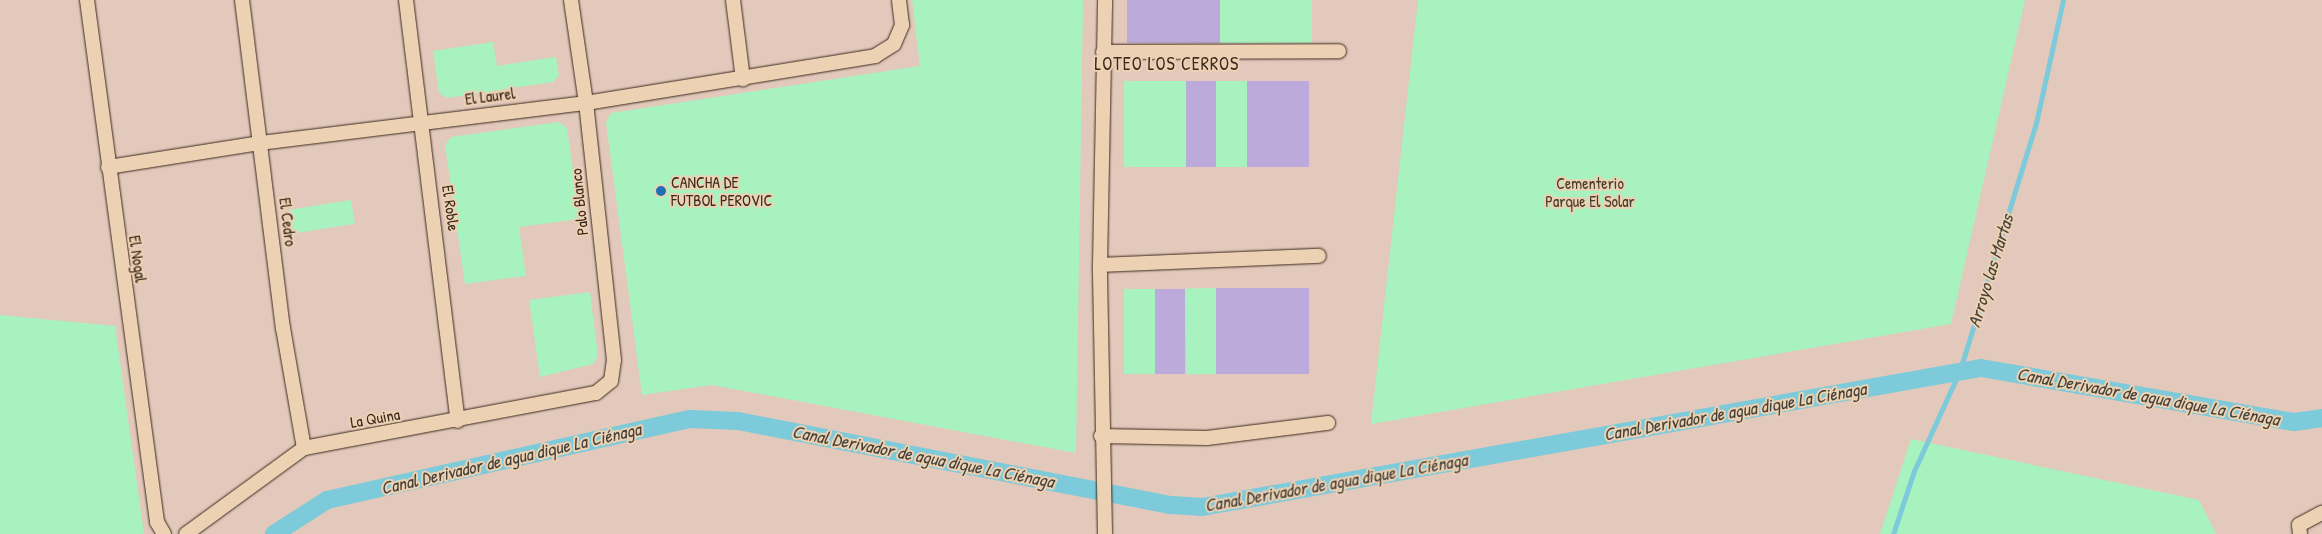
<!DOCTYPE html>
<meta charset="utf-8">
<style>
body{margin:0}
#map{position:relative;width:2322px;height:534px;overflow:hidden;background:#e3c9bb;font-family:"Patrick Hand",sans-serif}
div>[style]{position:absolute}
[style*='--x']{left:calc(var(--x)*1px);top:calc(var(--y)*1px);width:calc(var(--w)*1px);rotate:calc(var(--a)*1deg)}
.green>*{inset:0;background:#a8f2c0;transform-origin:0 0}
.stream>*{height:5px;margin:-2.5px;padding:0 2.5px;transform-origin:2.5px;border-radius:2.5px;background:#7ccada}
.canal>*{height:18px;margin:-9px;padding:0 9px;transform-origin:9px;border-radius:9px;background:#7ccada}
.building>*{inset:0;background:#bcaada;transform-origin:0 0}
.roads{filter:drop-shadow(0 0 1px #3b2a1e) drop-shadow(0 0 1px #3b2a1e)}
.minor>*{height:14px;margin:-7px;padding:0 7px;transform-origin:7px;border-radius:7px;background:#edd1b3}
.dots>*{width:14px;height:14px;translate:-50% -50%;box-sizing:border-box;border:2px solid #edd1b3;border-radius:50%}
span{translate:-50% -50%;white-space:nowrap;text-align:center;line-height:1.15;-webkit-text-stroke:4px #edd1b3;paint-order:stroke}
.street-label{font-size:16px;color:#3b2a1e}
.poi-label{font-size:16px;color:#3b2a1e}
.left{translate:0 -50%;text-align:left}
.park-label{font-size:16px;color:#463e2e}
.neighbourhood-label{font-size:18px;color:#3b2a1e;letter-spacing:1px}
.water-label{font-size:18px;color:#45423a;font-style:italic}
</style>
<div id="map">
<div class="green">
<i style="clip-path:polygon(912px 0,1083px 0,1076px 453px,712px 385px,642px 395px,606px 122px,611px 113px,920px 66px)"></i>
<i style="left:1220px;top:0;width:92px;height:43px"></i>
<i style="clip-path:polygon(1418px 0,2025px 0,1951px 324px,1371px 424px)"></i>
<i style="clip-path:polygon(493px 42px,497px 66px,556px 57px,559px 75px,553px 82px,447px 98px,439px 93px,433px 51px)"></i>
<i style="left:1186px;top:81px;width:86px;height:62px;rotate:90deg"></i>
<i style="left:1216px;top:81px;width:31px;height:86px"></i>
<i style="clip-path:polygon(559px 122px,567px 128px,580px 219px,519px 227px,526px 276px,465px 284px,445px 145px,451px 137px)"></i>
<i style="left:351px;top:200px;width:24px;height:62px;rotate:81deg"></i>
<i style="left:1216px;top:288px;width:86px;height:31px;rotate:89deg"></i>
<i style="left:1124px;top:289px;width:31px;height:85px"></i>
<i style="clip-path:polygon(590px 292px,598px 356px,593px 364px,540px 377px,529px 300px)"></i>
<i style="clip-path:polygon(0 315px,115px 326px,144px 534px,0 534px)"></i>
<i style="clip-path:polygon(1911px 439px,2199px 500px,2216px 534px,1880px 534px)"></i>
</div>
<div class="stream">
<i style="--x:1893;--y:534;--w:66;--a:-71.6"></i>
<i style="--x:1914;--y:471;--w:111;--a:-65.5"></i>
<i style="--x:1960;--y:370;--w:258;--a:-72.9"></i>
<i style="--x:2036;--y:123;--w:126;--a:-77.6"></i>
</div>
<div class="canal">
<i style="--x:274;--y:534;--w:63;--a:-32.7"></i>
<i style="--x:327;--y:500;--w:372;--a:-12.6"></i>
<i style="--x:690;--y:419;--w:48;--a:2.4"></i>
<i style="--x:738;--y:421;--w:442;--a:11"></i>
<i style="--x:1172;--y:505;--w:30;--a:4"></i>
<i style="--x:1202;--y:507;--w:791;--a:-10.12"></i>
<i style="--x:1981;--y:368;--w:318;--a:9.8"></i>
<i style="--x:2294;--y:422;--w:28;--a:-8"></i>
</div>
<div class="building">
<i style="left:1127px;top:0;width:93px;height:43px"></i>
<i style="left:1186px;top:81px;width:30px;height:86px"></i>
<i style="left:1247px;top:81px;width:62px;height:86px"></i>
<i style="left:1216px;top:288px;width:93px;height:86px"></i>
<i style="left:1155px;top:289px;width:30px;height:85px"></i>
</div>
<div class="roads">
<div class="minor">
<i style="--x:87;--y:0;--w:527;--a:82.36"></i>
<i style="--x:157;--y:522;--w:14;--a:60"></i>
<i style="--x:242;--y:0;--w:331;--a:82.9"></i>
<i style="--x:283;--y:328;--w:122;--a:80.1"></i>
<i style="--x:406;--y:0;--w:424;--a:83"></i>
<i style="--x:733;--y:0;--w:80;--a:82.8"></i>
<i style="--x:1103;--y:52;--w:236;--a:-0.2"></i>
<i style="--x:108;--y:167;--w:154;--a:-9"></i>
<i style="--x:260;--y:143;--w:328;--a:-7"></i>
<i style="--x:586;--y:103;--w:293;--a:-9.2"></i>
<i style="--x:875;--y:56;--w:22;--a:-32"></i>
<i style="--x:894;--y:44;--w:21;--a:-67"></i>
<i style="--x:902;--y:25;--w:25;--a:-97"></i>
<i style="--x:1100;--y:265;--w:219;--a:-2.4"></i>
<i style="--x:1101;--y:436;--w:106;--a:1.1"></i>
<i style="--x:1207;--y:438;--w:122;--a:-7.1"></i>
<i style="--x:186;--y:534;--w:146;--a:-36.1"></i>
<i style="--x:304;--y:448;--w:297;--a:-10.7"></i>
<i style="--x:596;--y:393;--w:19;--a:-39"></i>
<i style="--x:611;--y:381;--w:21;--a:-82"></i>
<i style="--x:614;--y:360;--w:259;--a:-96.2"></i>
<i style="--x:586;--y:103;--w:104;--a:-98.3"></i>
<i style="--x:1105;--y:534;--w:269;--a:-91.1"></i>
<i style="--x:1100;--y:265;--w:265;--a:-88.9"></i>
<i style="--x:2300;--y:534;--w:9;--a:-96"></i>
<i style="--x:2299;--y:525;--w:26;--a:-28"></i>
</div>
</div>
<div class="dots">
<i style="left:661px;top:191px;background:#1f6fb2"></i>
</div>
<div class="street-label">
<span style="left:490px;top:96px;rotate:-7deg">El Laurel</span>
<span style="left:579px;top:202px;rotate:-96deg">Palo Blanco</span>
<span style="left:451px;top:208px;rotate:82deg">El Roble</span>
<span style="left:288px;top:222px;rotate:83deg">El Cedro</span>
<span style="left:138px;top:259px;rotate:82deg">El Nogal</span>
<span style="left:375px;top:418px;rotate:-10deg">La Quina</span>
</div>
<div class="poi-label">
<span class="left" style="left:671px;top:191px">CANCHA DE<br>FUTBOL PEROVIC</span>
</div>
<div class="park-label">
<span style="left:1590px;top:192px">Cementerio<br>Parque El Solar</span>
</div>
<div class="neighbourhood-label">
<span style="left:1167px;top:64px">LOTEO LOS CERROS</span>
</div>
<div class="water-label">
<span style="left:1991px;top:271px;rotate:-73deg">Arroyo las Martas</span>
<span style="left:2148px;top:397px;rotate:10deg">Canal Derivador de agua dique La Ciénaga</span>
<span style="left:1735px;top:412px;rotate:-10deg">Canal Derivador de agua dique La Ciénaga</span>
<span style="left:923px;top:457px;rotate:11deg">Canal Derivador de agua dique La Ciénaga</span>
<span style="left:511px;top:459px;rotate:-13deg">Canal Derivador de agua dique La Ciénaga</span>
<span style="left:1336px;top:483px;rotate:-10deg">Canal Derivador de agua dique La Ciénaga</span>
</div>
</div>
